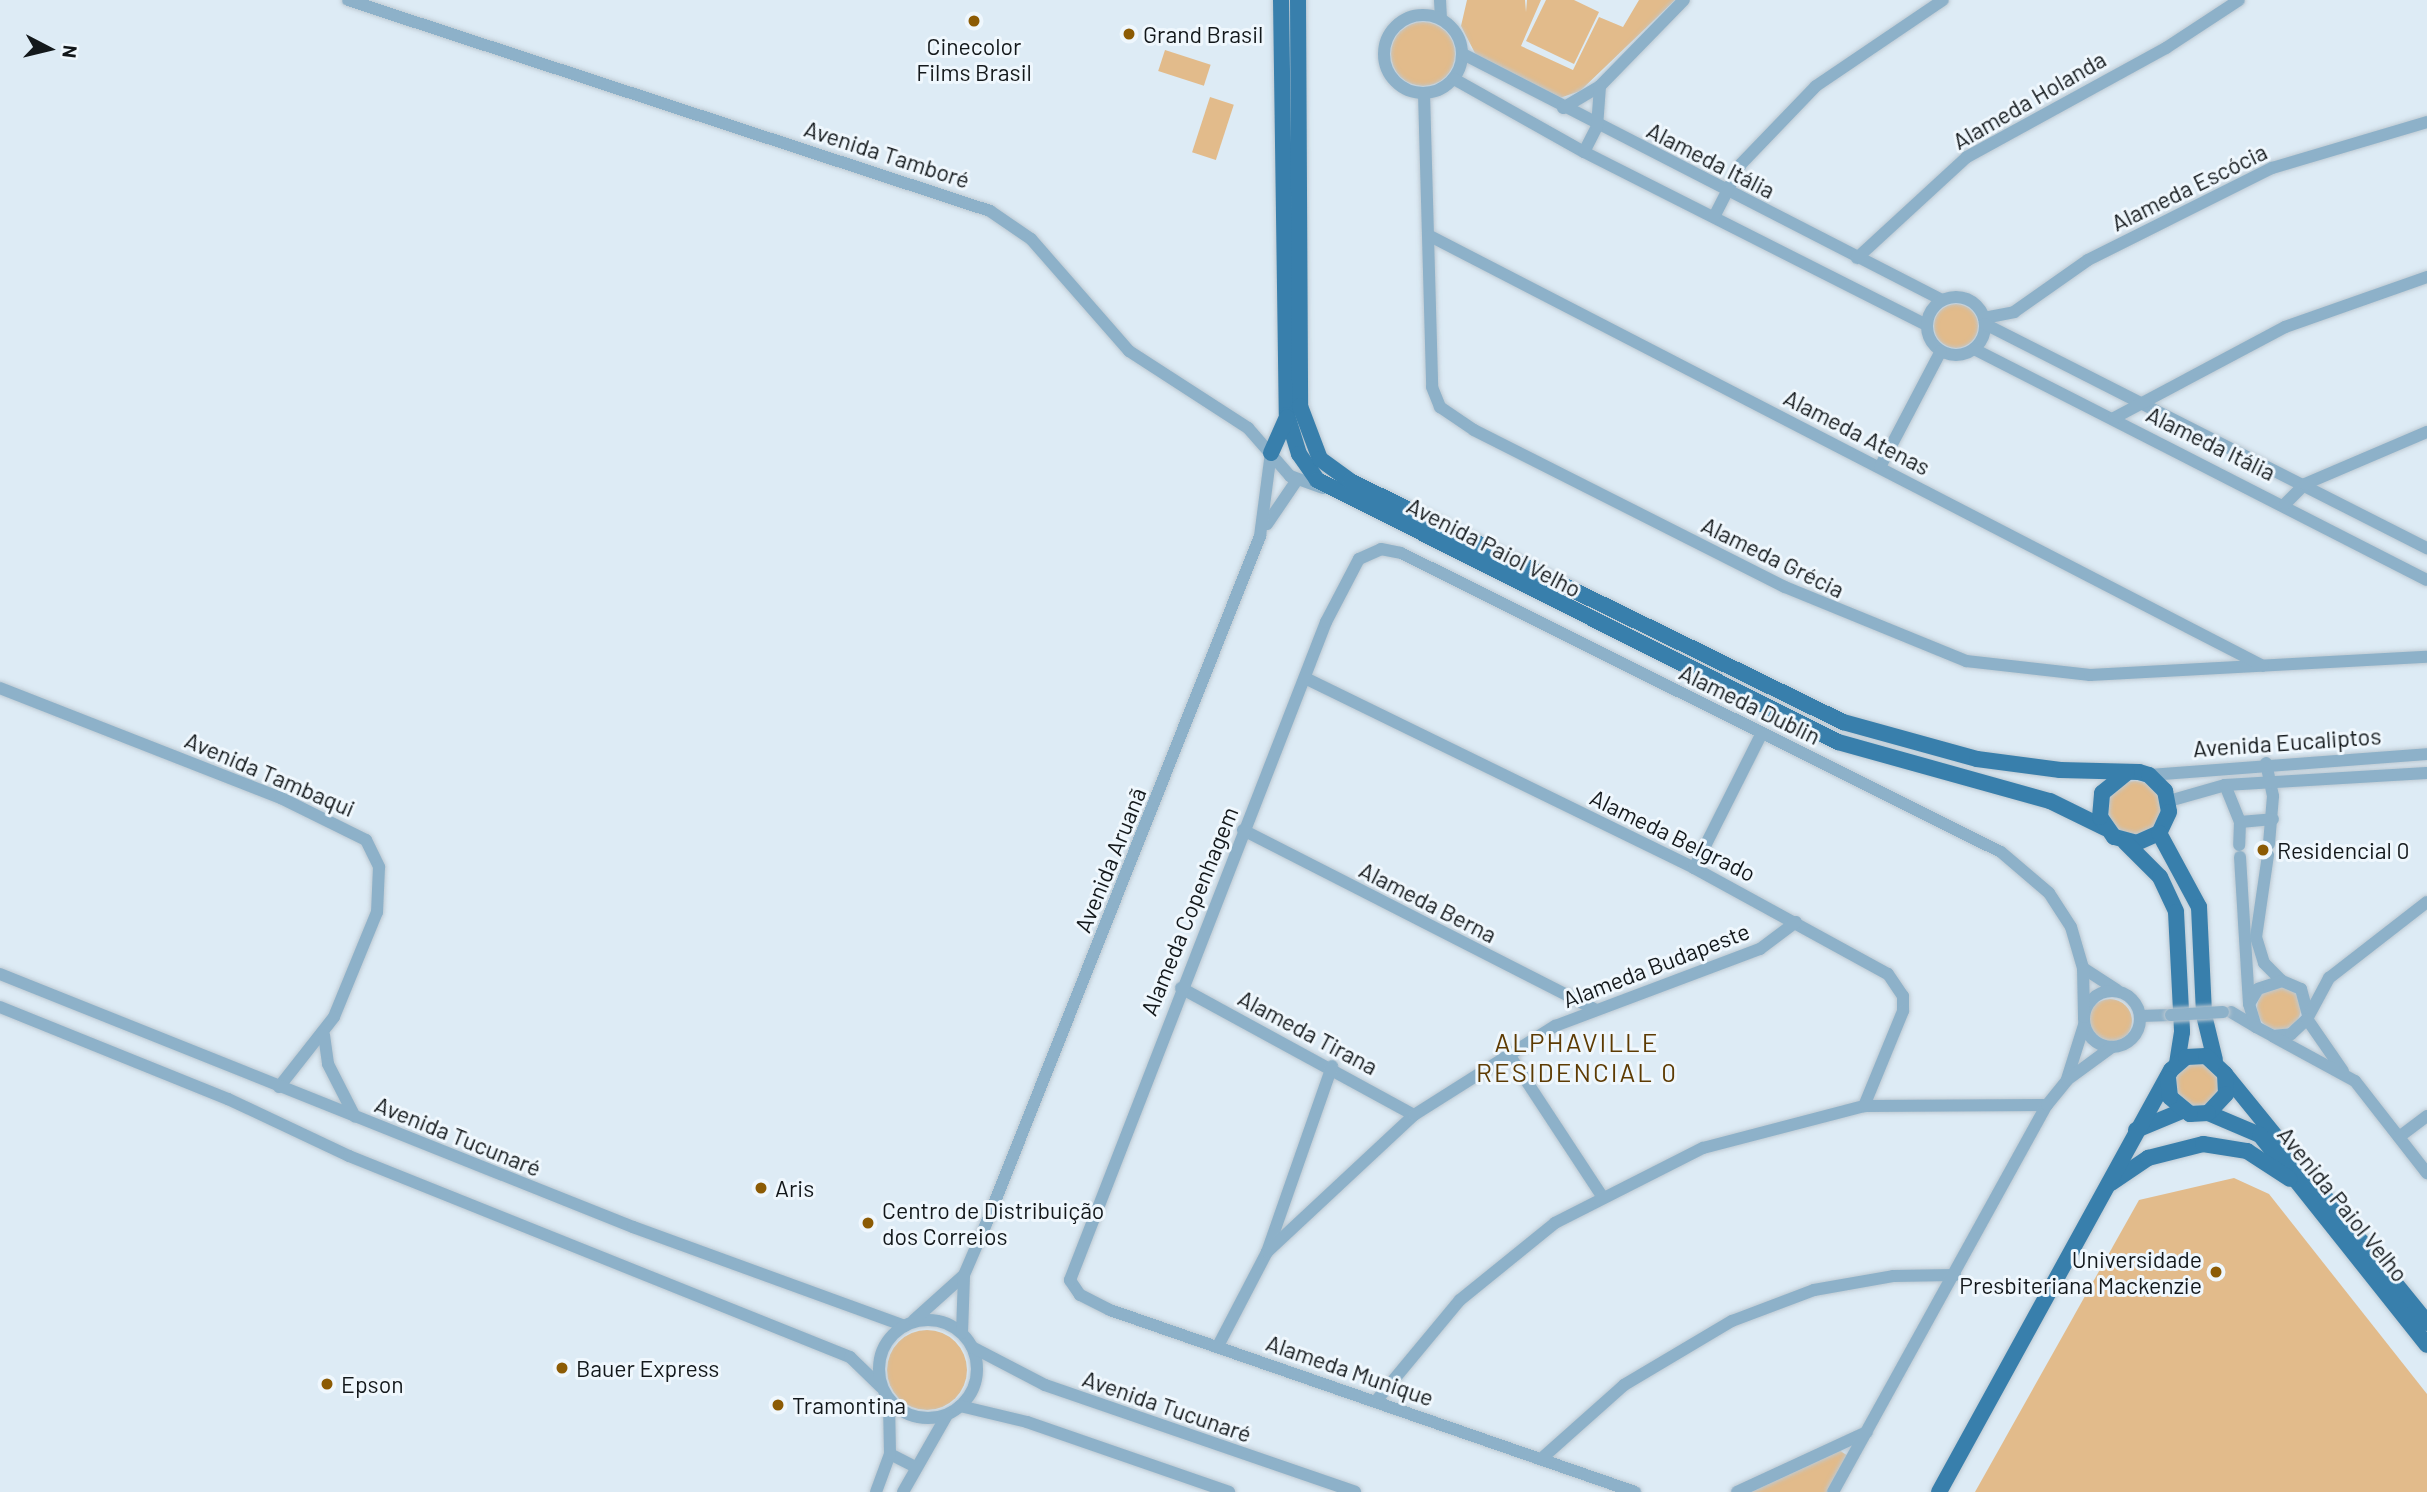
<!DOCTYPE html>
<meta charset="utf-8">
<style>
body{margin:0}
#map{position:relative;width:2427px;height:1492px;overflow:hidden;background:#ddebf5;font-family:Barlow,sans-serif}
div>[style]{position:absolute}
[style*='--x']{left:calc(var(--x)*1px);top:calc(var(--y)*1px);width:calc(var(--w)*1px);rotate:calc(var(--a)*1deg)}
.green>*{inset:0;background:#e2bb8b;transform-origin:0 0}
.round{border-radius:50%}
.roads{filter:drop-shadow(0 0 2px #bdc9d2) drop-shadow(0 0 2px #bdc9d2)}
.minor>*{height:12px;margin:-6px;padding:0 6px;transform-origin:6px;border-radius:6px;background:#8db1c9}
.minor>.ring{margin:-6px;padding:0;box-sizing:content-box;background:none;border:12px solid #8db1c9;border-radius:50%}
.major>*{height:16px;margin:-8px;padding:0 8px;transform-origin:8px;border-radius:8px;background:#387fac}
.bridges{filter:drop-shadow(0 0 2px #bdc9d2) drop-shadow(0 0 2px #bdc9d2)}
.minor-bridge>*{height:12px;margin:-6px;padding:0 6px;transform-origin:6px;border-radius:6px;background:#8db1c9}
.dots>*{width:19px;height:19px;translate:-50% -50%;box-sizing:border-box;border:4px solid #eff7fd;border-radius:50%}
span{translate:-50% -50%;white-space:nowrap;text-align:center;line-height:1.15;-webkit-text-stroke:6px #eff7fd;paint-order:stroke}
.poi-label{font-size:23px;color:#13181b}
.left{translate:0 -50%;text-align:left}
.right{translate:-100% -50%;text-align:right}
.street-label{font-size:23px;color:#13181b}
.quarter-label{font-size:26px;color:#5d3b03;letter-spacing:2px}
.north{position:absolute;left:14px;top:14px;width:70px;height:70px;-webkit-text-stroke:5px #eff7fd;paint-order:stroke;rotate:97deg;font-size:19px;font-weight:700;line-height:28px;text-align:center;color:#13181b}
.north::after{content:'';display:block;margin:auto;width:24px;height:32px;background:#13181b;clip-path:polygon(50% 0,100% 100%,50% 72%,0 100%)}
</style>
<div id="map">
<div class="green">
<i style="clip-path:polygon(1467px 0,1525px 0,1526px 12px,1527px 0,1541px 0,1521px 46px,1573px 70px,1599px 17px,1623px 27px,1639px 0,1675px 0,1580px 91px,1557px 99px,1477px 57px,1461px 26px)"></i>
<i style="clip-path:polygon(1546px 0,1574px 0,1599px 12px,1574px 64px,1526px 41px)"></i>
<i class="round" style="left:1391px;top:22px;width:64px;height:64px"></i>
<i style="left:1165px;top:50px;width:48px;height:22px;rotate:18deg"></i>
<i style="left:1210px;top:97px;width:25px;height:58px;rotate:18deg"></i>
<i class="round" style="left:1934px;top:304px;width:44px;height:44px"></i>
<i class="round" style="left:2108px;top:781px;width:54px;height:54px"></i>
<i class="round" style="left:2257px;top:986px;width:44px;height:44px"></i>
<i class="round" style="left:2088px;top:999px;width:44px;height:44px"></i>
<i style="clip-path:polygon(2195px 1060px,2218px 1069px,2222px 1094px,2197px 1110px,2178px 1099px,2175px 1075px)"></i>
<i style="clip-path:polygon(2234px 1178px,2269px 1194px,2427px 1394px,2427px 1492px,1975px 1492px,2139px 1200px)"></i>
<i class="round" style="left:887px;top:1330px;width:80px;height:80px"></i>
<i style="clip-path:polygon(1839px 1450px,1848px 1456px,1828px 1492px,1751px 1492px)"></i>
</div>
<div class="roads">
<div class="minor">
<i style="--x:348;--y:0;--w:676;--a:18.19"></i>
<i style="--x:990;--y:211;--w:50;--a:34.3"></i>
<i style="--x:1031;--y:239;--w:149;--a:48.8"></i>
<i style="--x:1129;--y:351;--w:142;--a:32.9"></i>
<i style="--x:1248;--y:428;--w:64;--a:48.8"></i>
<i style="--x:1290;--y:476;--w:35;--a:20"></i>
<i style="--x:1440;--y:0;--w:18;--a:87"></i>
<i class="ring" style="left:1384px;top:15px;width:66px;height:66px"></i>
<i style="--x:1463;--y:54;--w:538;--a:27.18"></i>
<i style="--x:1454;--y:79;--w:149;--a:29.3"></i>
<i style="--x:1584;--y:152;--w:384;--a:26.8"></i>
<i style="--x:1424;--y:93;--w:294;--a:88.4"></i>
<i style="--x:1432;--y:387;--w:22;--a:68"></i>
<i style="--x:1440;--y:407;--w:41;--a:34.1"></i>
<i style="--x:1474;--y:430;--w:348;--a:26.8"></i>
<i style="--x:1785;--y:587;--w:196;--a:22.2"></i>
<i style="--x:1966;--y:661;--w:125;--a:6.4"></i>
<i style="--x:2090;--y:675;--w:337;--a:-3.1"></i>
<i style="--x:1563;--y:108;--w:43;--a:-30.7"></i>
<i style="--x:1600;--y:86;--w:120;--a:-45.7"></i>
<i style="--x:1584;--y:152;--w:28;--a:-63"></i>
<i style="--x:1597;--y:127;--w:41;--a:-85.8"></i>
<i style="--x:1714;--y:217;--w:59;--a:-63"></i>
<i style="--x:1741;--y:164;--w:108;--a:-46.1"></i>
<i style="--x:1816;--y:86;--w:153;--a:-34.1"></i>
<i style="--x:1430;--y:236;--w:937;--a:27.3"></i>
<i style="--x:1857;--y:258;--w:149;--a:-42.6"></i>
<i style="--x:1967;--y:157;--w:227;--a:-28.7"></i>
<i style="--x:2166;--y:48;--w:87;--a:-33.3"></i>
<i class="ring" style="left:1927px;top:297px;width:46px;height:46px"></i>
<i style="--x:1984;--y:318;--w:31;--a:-11"></i>
<i style="--x:2014;--y:312;--w:90;--a:-35.1"></i>
<i style="--x:2088;--y:260;--w:206;--a:-26.6"></i>
<i style="--x:2272;--y:168;--w:162;--a:-16.5"></i>
<i style="--x:1985;--y:324;--w:496;--a:26.9"></i>
<i style="--x:1974;--y:349;--w:508;--a:27.02"></i>
<i style="--x:2114;--y:418;--w:194;--a:-28"></i>
<i style="--x:2285;--y:327;--w:151;--a:-19.4"></i>
<i style="--x:1880;--y:467;--w:131;--a:-62.3"></i>
<i style="--x:2285;--y:504;--w:28;--a:-45"></i>
<i style="--x:2305;--y:484;--w:133;--a:-23.1"></i>
<i style="--x:1267;--y:524;--w:53;--a:-55.7"></i>
<i style="--x:1305;--y:678;--w:433;--a:26"></i>
<i style="--x:1694;--y:868;--w:221;--a:28.7"></i>
<i style="--x:1888;--y:974;--w:27;--a:56"></i>
<i style="--x:1903;--y:996;--w:15;--a:90"></i>
<i style="--x:1903;--y:1011;--w:103;--a:112.3"></i>
<i style="--x:0;--y:688;--w:302;--a:21.4"></i>
<i style="--x:281;--y:798;--w:95;--a:26.3"></i>
<i style="--x:366;--y:840;--w:30;--a:64"></i>
<i style="--x:379;--y:867;--w:45;--a:92.5"></i>
<i style="--x:377;--y:912;--w:113;--a:112.3"></i>
<i style="--x:334;--y:1017;--w:89;--a:128.2"></i>
<i style="--x:2266;--y:763;--w:34;--a:78"></i>
<i style="--x:2273;--y:796;--w:48;--a:94.8"></i>
<i style="--x:2149;--y:775;--w:279;--a:-4.3"></i>
<i style="--x:2225;--y:785;--w:40;--a:68"></i>
<i style="--x:2240;--y:822;--w:23;--a:92"></i>
<i style="--x:2169;--y:801;--w:58;--a:-15.9"></i>
<i style="--x:2225;--y:785;--w:202;--a:-3.4"></i>
<i style="--x:2240;--y:822;--w:33;--a:-5"></i>
<i style="--x:1243;--y:830;--w:395;--a:27"></i>
<i style="--x:2268;--y:855;--w:83;--a:98.3"></i>
<i style="--x:2256;--y:937;--w:27;--a:73"></i>
<i style="--x:2264;--y:963;--w:25;--a:45"></i>
<i style="--x:2240;--y:857;--w:147;--a:86.5"></i>
<i style="--x:1694;--y:868;--w:151;--a:-63.3"></i>
<i style="--x:2083;--y:968;--w:40;--a:32.9"></i>
<i style="--x:0;--y:974;--w:682;--a:21.79"></i>
<i style="--x:633;--y:1227;--w:289;--a:20"></i>
<i style="--x:1181;--y:988;--w:265;--a:28.6"></i>
<i class="ring" style="left:2084px;top:991px;width:44px;height:44px"></i>
<i style="--x:0;--y:1007;--w:246;--a:22"></i>
<i style="--x:228;--y:1099;--w:134;--a:25.2"></i>
<i style="--x:349;--y:1156;--w:540;--a:21.86"></i>
<i style="--x:850;--y:1357;--w:43;--a:44.1"></i>
<i style="--x:2231;--y:1012;--w:29;--a:31"></i>
<i style="--x:2308;--y:1015;--w:27;--a:-105"></i>
<i style="--x:2301;--y:989;--w:21;--a:-157"></i>
<i style="--x:2282;--y:981;--w:25;--a:162"></i>
<i style="--x:2258;--y:989;--w:17;--a:121"></i>
<i style="--x:2249;--y:1004;--w:24;--a:73"></i>
<i style="--x:2256;--y:1027;--w:19;--a:28"></i>
<i style="--x:2273;--y:1036;--w:18;--a:-6"></i>
<i style="--x:2291;--y:1034;--w:22;--a:-43"></i>
<i style="--x:2307;--y:1019;--w:47;--a:-61.8"></i>
<i style="--x:2329;--y:978;--w:124;--a:-37.8"></i>
<i style="--x:2140;--y:1016;--w:31;--a:-2"></i>
<i style="--x:2307;--y:1019;--w:63;--a:55.3"></i>
<i style="--x:324;--y:1035;--w:29;--a:82"></i>
<i style="--x:328;--y:1064;--w:59;--a:63"></i>
<i style="--x:2274;--y:1037;--w:92;--a:28.5"></i>
<i style="--x:2355;--y:1081;--w:117;--a:52"></i>
<i style="--x:1508;--y:1053;--w:171;--a:56.7"></i>
<i style="--x:2067;--y:1079;--w:57;--a:-72.5"></i>
<i style="--x:2399;--y:1137;--w:35;--a:-37"></i>
<i style="--x:1267;--y:1252;--w:197;--a:-70.7"></i>
<i class="ring" style="left:879px;top:1320px;width:86px;height:86px"></i>
<i style="--x:914;--y:1320;--w:67;--a:-42"></i>
<i style="--x:964;--y:1275;--w:56;--a:-66.7"></i>
<i style="--x:986;--y:1224;--w:741;--a:-68.28"></i>
<i style="--x:1260;--y:536;--w:84;--a:-82.5"></i>
<i style="--x:962;--y:1333;--w:58;--a:-88"></i>
<i style="--x:1218;--y:1346;--w:106;--a:-62.5"></i>
<i style="--x:1267;--y:1252;--w:201;--a:-43"></i>
<i style="--x:1414;--y:1115;--w:167;--a:-32.3"></i>
<i style="--x:1555;--y:1026;--w:219;--a:-20.6"></i>
<i style="--x:1760;--y:949;--w:45;--a:-36.9"></i>
<i style="--x:972;--y:1347;--w:82;--a:27.5"></i>
<i style="--x:1045;--y:1385;--w:328;--a:19"></i>
<i style="--x:1376;--y:1401;--w:131;--a:-50.3"></i>
<i style="--x:1460;--y:1300;--w:122;--a:-39"></i>
<i style="--x:1555;--y:1223;--w:166;--a:-26.9"></i>
<i style="--x:1703;--y:1148;--w:166;--a:-14.6"></i>
<i style="--x:1864;--y:1106;--w:183;--a:-0.3"></i>
<i style="--x:960;--y:1406;--w:69;--a:13.4"></i>
<i style="--x:1027;--y:1422;--w:214;--a:19.1"></i>
<i style="--x:890;--y:1454;--w:27;--a:27"></i>
<i style="--x:1541;--y:1459;--w:111;--a:-41.7"></i>
<i style="--x:1624;--y:1385;--w:126;--a:-30.7"></i>
<i style="--x:1732;--y:1321;--w:88;--a:-20.7"></i>
<i style="--x:1814;--y:1290;--w:80;--a:-10"></i>
<i style="--x:1893;--y:1276;--w:62;--a:-0.9"></i>
<i style="--x:876;--y:1492;--w:40;--a:-69.8"></i>
<i style="--x:890;--y:1454;--w:53;--a:-91.1"></i>
<i style="--x:903;--y:1492;--w:89;--a:-60.3"></i>
<i style="--x:1635;--y:1492;--w:556;--a:-160.88"></i>
<i style="--x:1110;--y:1310;--w:34;--a:-153"></i>
<i style="--x:1080;--y:1295;--w:18;--a:-124"></i>
<i style="--x:1070;--y:1280;--w:706;--a:-68.74"></i>
<i style="--x:1326;--y:622;--w:71;--a:-62.4"></i>
<i style="--x:1359;--y:559;--w:24;--a:-24"></i>
<i style="--x:1381;--y:549;--w:20;--a:11"></i>
<i style="--x:1401;--y:553;--w:670;--a:26.49"></i>
<i style="--x:2001;--y:852;--w:63;--a:40.5"></i>
<i style="--x:2049;--y:893;--w:40;--a:57.1"></i>
<i style="--x:2071;--y:927;--w:43;--a:73.7"></i>
<i style="--x:2083;--y:968;--w:49;--a:88.8"></i>
<i style="--x:1737;--y:1492;--w:143;--a:-24.8"></i>
<i style="--x:1833;--y:1492;--w:442;--a:-61.1"></i>
<i style="--x:2047;--y:1105;--w:32;--a:-51"></i>
<i style="--x:2067;--y:1080;--w:56;--a:-36.3"></i>
</div>
<div class="major">
<i style="--x:1281;--y:0;--w:415;--a:89.2"></i>
<i style="--x:1287;--y:415;--w:41;--a:72.9"></i>
<i style="--x:1299;--y:454;--w:32;--a:55"></i>
<i style="--x:1317;--y:480;--w:583;--a:26.7"></i>
<i style="--x:1838;--y:742;--w:220;--a:15.6"></i>
<i style="--x:2050;--y:801;--w:61;--a:26.1"></i>
<i style="--x:1298;--y:0;--w:406;--a:89.7"></i>
<i style="--x:1300;--y:406;--w:57;--a:69.3"></i>
<i style="--x:1320;--y:459;--w:37;--a:36"></i>
<i style="--x:1350;--y:481;--w:549;--a:26.05"></i>
<i style="--x:1843;--y:722;--w:139;--a:15.4"></i>
<i style="--x:1977;--y:759;--w:84;--a:7.5"></i>
<i style="--x:2060;--y:770;--w:79;--a:1.5"></i>
<i style="--x:2139;--y:772;--w:10;--a:17"></i>
<i style="--x:2149;--y:775;--w:23;--a:45"></i>
<i style="--x:2165;--y:791;--w:21;--a:79"></i>
<i style="--x:2169;--y:812;--w:23;--a:115"></i>
<i style="--x:2159;--y:833;--w:24;--a:156"></i>
<i style="--x:2137;--y:843;--w:24;--a:-165"></i>
<i style="--x:2114;--y:837;--w:24;--a:-125"></i>
<i style="--x:2100;--y:817;--w:24;--a:-85"></i>
<i style="--x:2102;--y:793;--w:32;--a:-39"></i>
<i style="--x:1271;--y:453;--w:39;--a:-66"></i>
<i style="--x:2159;--y:833;--w:84;--a:61.6"></i>
<i style="--x:2199;--y:907;--w:108;--a:87.3"></i>
<i style="--x:2204;--y:1015;--w:46;--a:76.3"></i>
<i style="--x:2125;--y:842;--w:49;--a:45"></i>
<i style="--x:2160;--y:877;--w:38;--a:65"></i>
<i style="--x:2176;--y:912;--w:120;--a:87.1"></i>
<i style="--x:2182;--y:1032;--w:31;--a:99"></i>
<i style="--x:2225;--y:1074;--w:321;--a:50.9"></i>
<i style="--x:2208;--y:1113;--w:56;--a:22.9"></i>
<i style="--x:2260;--y:1135;--w:268;--a:51.5"></i>
<i style="--x:2136;--y:1130;--w:50;--a:-22.4"></i>
<i style="--x:2111;--y:1183;--w:45;--a:-34"></i>
<i style="--x:2148;--y:1158;--w:57;--a:-14.3"></i>
<i style="--x:2203;--y:1144;--w:45;--a:9"></i>
<i style="--x:2247;--y:1151;--w:51;--a:33.1"></i>
<i style="--x:1939;--y:1492;--w:482;--a:-61.2"></i>
<i style="--x:2171;--y:1070;--w:20;--a:-41"></i>
<i style="--x:2186;--y:1057;--w:20;--a:-3"></i>
<i style="--x:2206;--y:1056;--w:26;--a:43"></i>
<i style="--x:2225;--y:1074;--w:20;--a:87"></i>
<i style="--x:2226;--y:1094;--w:26;--a:133"></i>
<i style="--x:2208;--y:1113;--w:18;--a:177"></i>
<i style="--x:2190;--y:1114;--w:26;--a:-140"></i>
<i style="--x:2170;--y:1097;--w:18;--a:-96"></i>
</div>
</div>
<div class="bridges">
<div class="minor-bridge">
<i style="--x:2171;--y:1015;--w:52;--a:-3.3"></i>
</div>
</div>
<div class="dots">
<i style="left:974px;top:21px;background:#8c5b04"></i>
<i style="left:1129px;top:34px;background:#8c5b04"></i>
<i style="left:2263px;top:850px;background:#8c5b04"></i>
<i style="left:761px;top:1188px;background:#8c5b04"></i>
<i style="left:868px;top:1223px;background:#8c5b04"></i>
<i style="left:2216px;top:1272px;background:#8c5b04"></i>
<i style="left:562px;top:1368px;background:#8c5b04"></i>
<i style="left:327px;top:1384px;background:#8c5b04"></i>
<i style="left:778px;top:1405px;background:#8c5b04"></i>
</div>
<div class="poi-label">
<span class="left" style="left:1143px;top:34px">Grand Brasil</span>
<span style="left:974px;top:59px">Cinecolor<br>Films Brasil</span>
<span class="left" style="left:2277px;top:850px">Residencial 0</span>
<span class="left" style="left:775px;top:1188px">Aris</span>
<span class="left" style="left:882px;top:1223px">Centro de Distribuição<br>dos Correios</span>
<span class="right" style="left:2202px;top:1272px">Universidade<br>Presbiteriana Mackenzie</span>
<span class="left" style="left:576px;top:1368px">Bauer Express</span>
<span class="left" style="left:341px;top:1384px">Epson</span>
<span class="left" style="left:792px;top:1405px">Tramontina</span>
</div>
<div class="street-label">
<span style="left:2029px;top:100px;rotate:-30deg">Alameda Holanda</span>
<span style="left:887px;top:154px;rotate:18deg">Avenida Tamboré</span>
<span style="left:1711px;top:160px;rotate:27deg">Alameda Itália</span>
<span style="left:2189px;top:187px;rotate:-26deg">Alameda Escócia</span>
<span style="left:1857px;top:432px;rotate:27deg">Alameda Atenas</span>
<span style="left:2211px;top:443px;rotate:26deg">Alameda Itália</span>
<span style="left:1494px;top:547px;rotate:27deg">Avenida Paiol Velho</span>
<span style="left:1773px;top:557px;rotate:26deg">Alameda Grécia</span>
<span style="left:1750px;top:704px;rotate:26deg">Alameda Dublin</span>
<span style="left:2287px;top:742px;rotate:-4deg">Avenida Eucaliptos</span>
<span style="left:270px;top:774px;rotate:23deg">Avenida Tambaqui</span>
<span style="left:1673px;top:835px;rotate:26deg">Alameda Belgrado</span>
<span style="left:1110px;top:860px;rotate:-68deg">Avenida Aruanã</span>
<span style="left:1428px;top:902px;rotate:27deg">Alameda Berna</span>
<span style="left:1189px;top:911px;rotate:-68deg">Alameda Copenhagem</span>
<span style="left:1656px;top:965px;rotate:-21deg">Alameda Budapeste</span>
<span style="left:1308px;top:1032px;rotate:28deg">Alameda Tirana</span>
<span style="left:458px;top:1136px;rotate:22deg">Avenida Tucunaré</span>
<span style="left:2343px;top:1204px;rotate:51deg">Avenida Paiol Velho</span>
<span style="left:1350px;top:1370px;rotate:19deg">Alameda Munique</span>
<span style="left:1167px;top:1406px;rotate:19deg">Avenida Tucunaré</span>
</div>
<div class="quarter-label">
<span style="left:1577px;top:1057px">ALPHAVILLE<br>RESIDENCIAL 0</span>
</div>
<div class="north">N</div>
</div>
